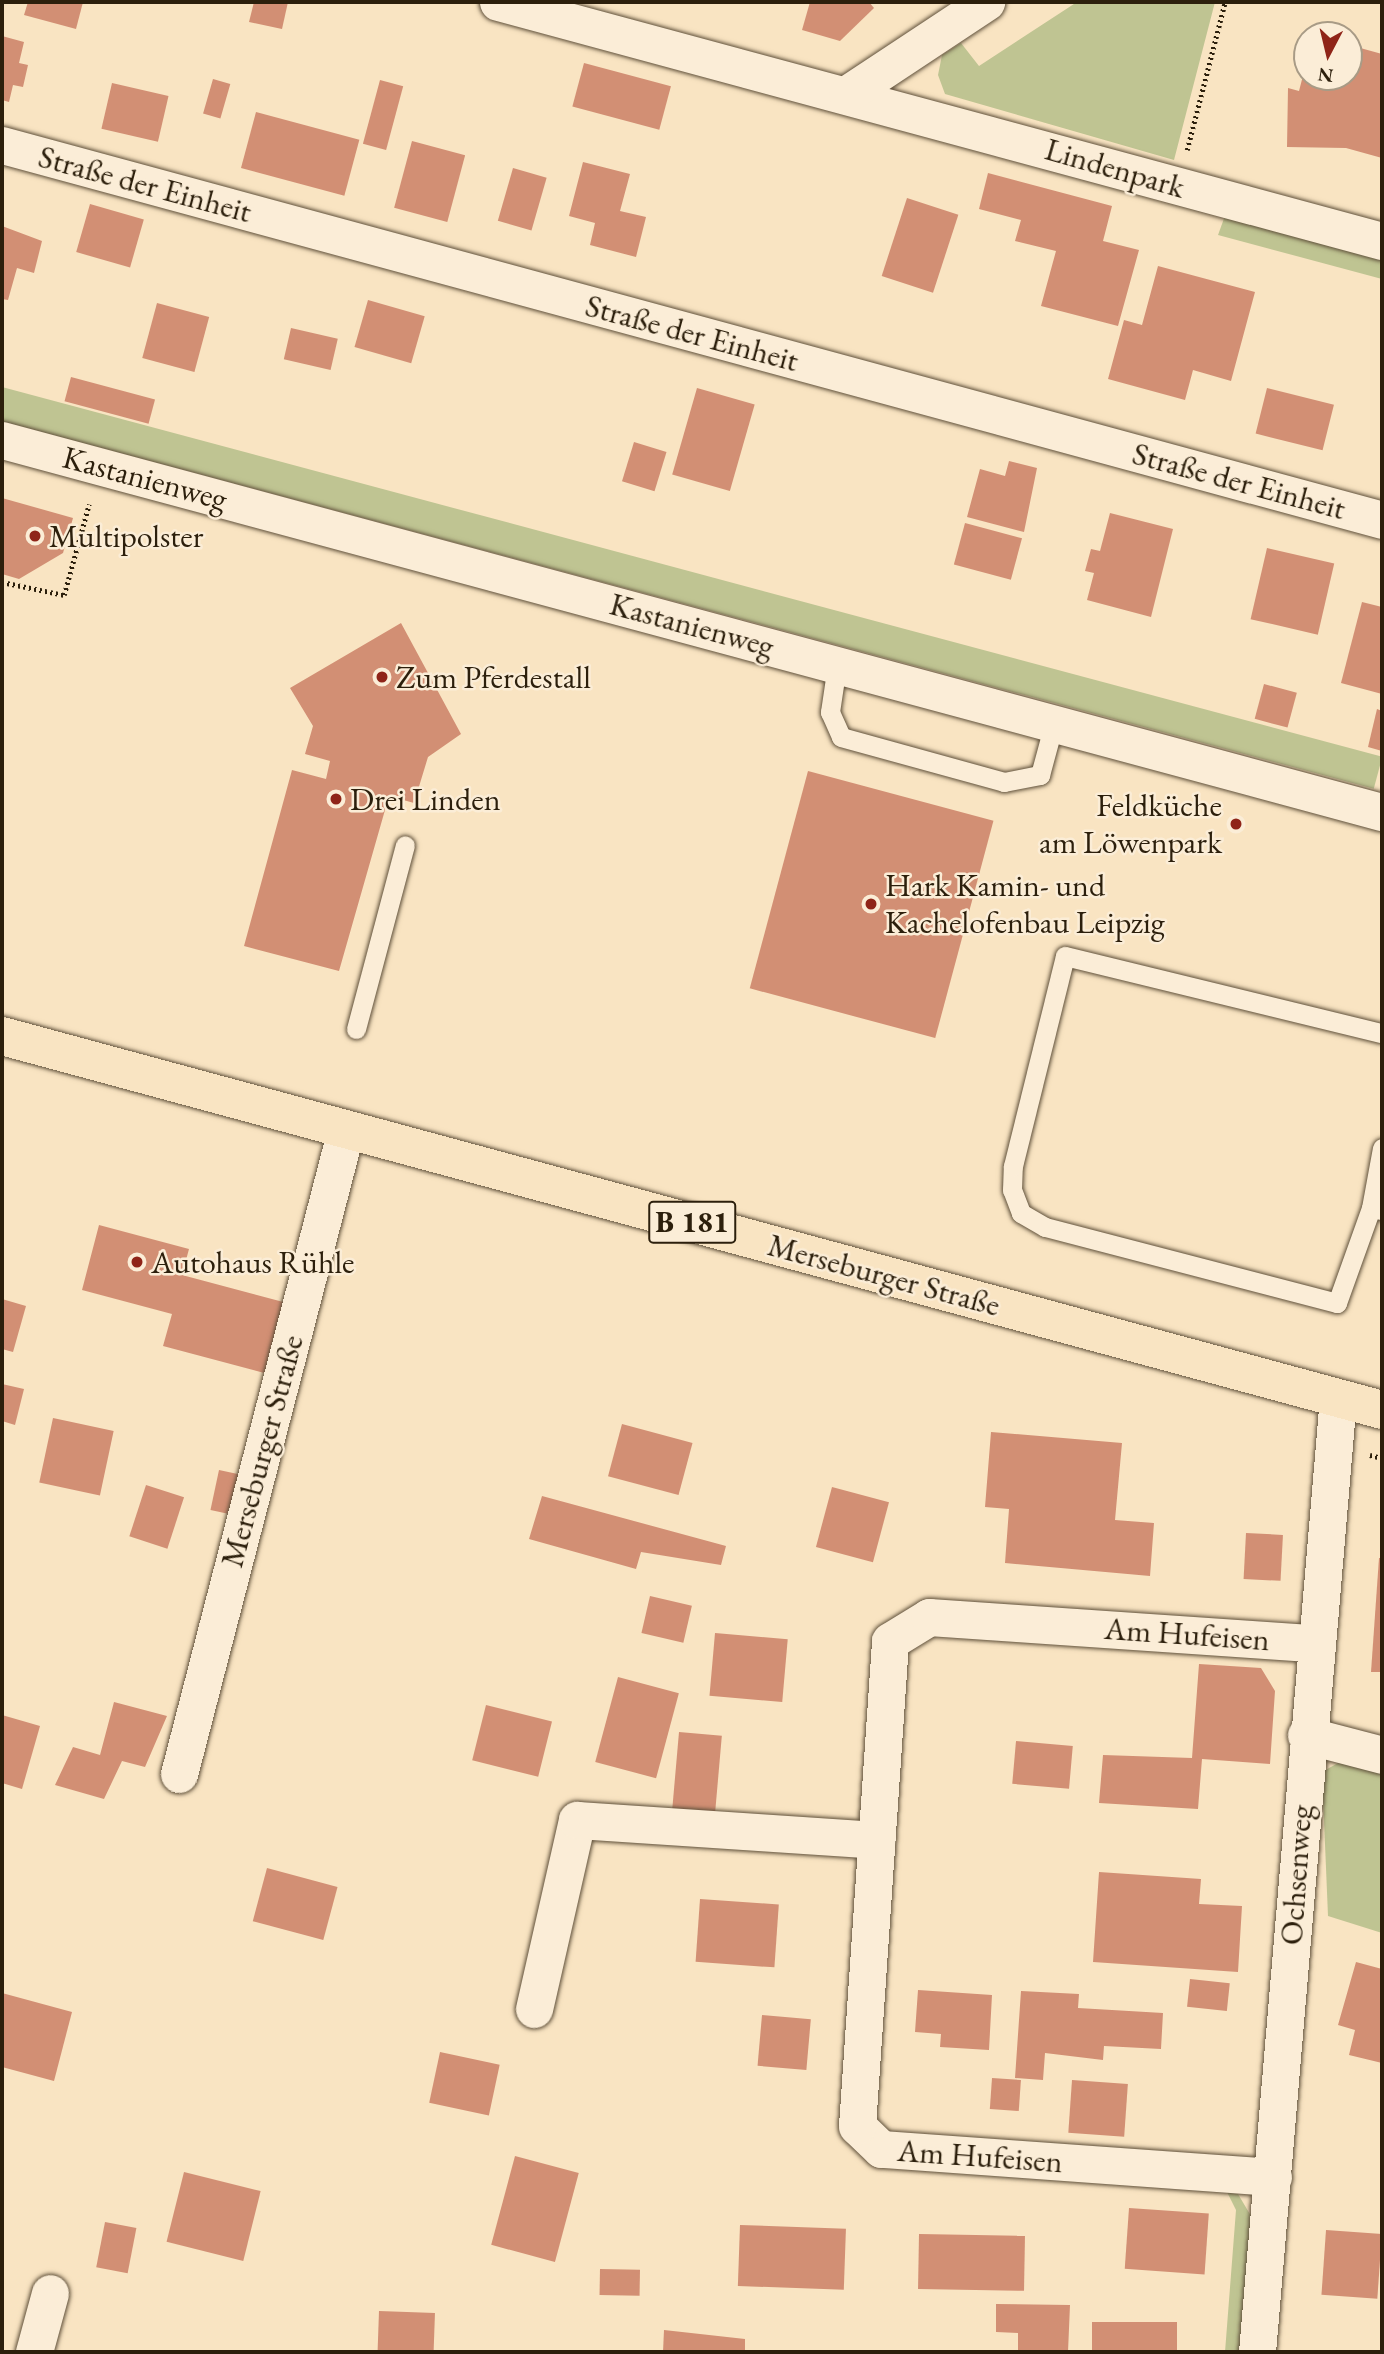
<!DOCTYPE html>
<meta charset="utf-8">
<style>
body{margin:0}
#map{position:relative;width:1384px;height:2354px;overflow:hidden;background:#f9e4c2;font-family:"EB Garamond",serif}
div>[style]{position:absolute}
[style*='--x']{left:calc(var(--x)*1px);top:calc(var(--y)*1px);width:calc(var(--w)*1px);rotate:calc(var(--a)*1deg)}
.green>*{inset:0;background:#bfc492;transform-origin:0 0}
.building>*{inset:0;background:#d28f74;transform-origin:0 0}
.path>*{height:4.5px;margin-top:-2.25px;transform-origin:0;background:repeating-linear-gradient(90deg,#2c1f0c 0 2px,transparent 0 5.5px)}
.roads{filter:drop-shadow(0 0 2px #5f503a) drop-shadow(0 0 2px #5f503a)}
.service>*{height:19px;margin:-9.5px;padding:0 9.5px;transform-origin:9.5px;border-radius:9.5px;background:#fbedd7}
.minor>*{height:37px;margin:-18.5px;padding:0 18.5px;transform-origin:18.5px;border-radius:18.5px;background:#fbedd7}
.primary>*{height:38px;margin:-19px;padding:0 19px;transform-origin:19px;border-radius:19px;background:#f9e4c2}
.dots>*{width:19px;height:19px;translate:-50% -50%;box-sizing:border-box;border:4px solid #fbedd7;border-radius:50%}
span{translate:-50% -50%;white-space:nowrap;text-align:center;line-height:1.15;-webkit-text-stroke:5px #fbedd7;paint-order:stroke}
.shield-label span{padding:2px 5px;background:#fbedd7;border:2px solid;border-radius:5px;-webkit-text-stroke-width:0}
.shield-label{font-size:30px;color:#2c1f0c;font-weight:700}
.street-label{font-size:32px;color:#2c1f0c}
.poi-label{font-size:32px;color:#2c1f0c}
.left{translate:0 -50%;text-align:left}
.right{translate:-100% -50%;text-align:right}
.frame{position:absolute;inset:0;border:4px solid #2c1f0c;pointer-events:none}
.north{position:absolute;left:1293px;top:21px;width:70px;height:70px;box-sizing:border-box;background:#fbedd7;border:2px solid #a89b86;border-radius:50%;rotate:187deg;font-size:19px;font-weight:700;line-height:28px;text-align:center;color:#2c1f0c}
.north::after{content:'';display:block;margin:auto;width:24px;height:32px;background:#8f2418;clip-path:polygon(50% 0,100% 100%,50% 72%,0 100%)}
</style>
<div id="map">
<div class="green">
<i style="clip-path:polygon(1077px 2px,1215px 2px,1174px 160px,945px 94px,938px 75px,942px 55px,961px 43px,979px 66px)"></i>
<i style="clip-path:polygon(1226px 213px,1382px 251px,1382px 279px,1218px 235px)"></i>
<i style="left:2px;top:387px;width:1429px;height:33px;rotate:15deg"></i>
<i style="clip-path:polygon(1347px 1758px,1382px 1768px,1382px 1933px,1328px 1916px,1322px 1772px)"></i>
<i style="clip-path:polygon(1227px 2192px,1238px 2194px,1254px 2221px,1246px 2352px,1225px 2352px,1236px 2210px)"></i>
</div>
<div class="building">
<i style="clip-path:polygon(28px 2px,83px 2px,76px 29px,24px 15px)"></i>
<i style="clip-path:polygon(254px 2px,288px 2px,282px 29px,249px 22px)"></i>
<i style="clip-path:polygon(810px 2px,869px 2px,874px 8px,840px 41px,802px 30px)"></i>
<i style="clip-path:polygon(2px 36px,24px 42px,19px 63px,28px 65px,23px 87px,13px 85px,9px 102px,2px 100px)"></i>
<i style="clip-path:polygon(1353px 46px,1382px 54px,1382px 158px,1346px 148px,1287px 147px,1288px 88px,1299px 91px,1306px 64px,1307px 77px,1349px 77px)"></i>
<i style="left:584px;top:63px;width:90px;height:45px;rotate:15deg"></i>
<i style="left:213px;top:79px;width:18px;height:36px;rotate:16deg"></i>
<i style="left:380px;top:80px;width:24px;height:66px;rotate:15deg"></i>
<i style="left:112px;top:83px;width:58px;height:47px;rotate:13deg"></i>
<i style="left:256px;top:112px;width:107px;height:58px;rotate:15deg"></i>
<i style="left:412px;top:141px;width:55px;height:69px;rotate:15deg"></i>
<i style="clip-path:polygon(583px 162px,630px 174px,620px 211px,646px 217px,636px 257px,590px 245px,595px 223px,569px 216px)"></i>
<i style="left:513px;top:168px;width:35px;height:55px;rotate:16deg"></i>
<i style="clip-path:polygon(988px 173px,1112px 206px,1103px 241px,1139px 250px,1118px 326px,1041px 306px,1056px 251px,1015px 241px,1021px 220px,979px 209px)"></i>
<i style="left:907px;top:198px;width:54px;height:82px;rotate:18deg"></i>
<i style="left:90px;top:204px;width:56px;height:50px;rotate:16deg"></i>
<i style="clip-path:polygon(2px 226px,42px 241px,34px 273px,17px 268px,8px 300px,2px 299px)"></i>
<i style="clip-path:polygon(1158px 266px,1255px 292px,1231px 381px,1193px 370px,1185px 400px,1108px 379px,1124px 320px,1142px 325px)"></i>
<i style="left:368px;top:300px;width:59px;height:49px;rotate:16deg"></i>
<i style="left:157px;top:303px;width:54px;height:57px;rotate:15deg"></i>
<i style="left:291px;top:328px;width:48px;height:32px;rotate:13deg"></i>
<i style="left:71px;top:377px;width:87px;height:25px;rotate:15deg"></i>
<i style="left:697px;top:388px;width:60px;height:90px;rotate:16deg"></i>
<i style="left:1267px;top:388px;width:69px;height:47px;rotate:14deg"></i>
<i style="left:634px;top:442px;width:34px;height:41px;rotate:17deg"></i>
<i style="clip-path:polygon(1009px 461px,1037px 468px,1024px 532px,967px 517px,980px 469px,1005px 476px)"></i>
<i style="clip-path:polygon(2px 498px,73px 518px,63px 553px,19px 579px,2px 574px)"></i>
<i style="clip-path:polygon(1110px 513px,1173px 529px,1151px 617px,1087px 600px,1094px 573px,1085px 571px,1091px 549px,1100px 551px)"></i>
<i style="left:965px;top:523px;width:59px;height:43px;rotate:15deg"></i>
<i style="left:1267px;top:548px;width:69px;height:73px;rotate:13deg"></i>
<i style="clip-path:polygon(1362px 602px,1382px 607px,1382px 694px,1341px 683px)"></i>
<i style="clip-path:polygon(401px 623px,461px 734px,428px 757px,414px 803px,389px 796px,339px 971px,244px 946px,292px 770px,326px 779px,330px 761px,305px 754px,313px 726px,290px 688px)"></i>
<i style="left:1264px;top:684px;width:34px;height:36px;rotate:15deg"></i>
<i style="clip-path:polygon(1377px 709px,1382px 711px,1382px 751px,1368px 747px)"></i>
<i style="left:808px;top:771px;width:192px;height:225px;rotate:15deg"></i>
<i style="clip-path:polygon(99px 1225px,189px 1249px,182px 1275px,287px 1303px,268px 1374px,163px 1346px,172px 1314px,82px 1290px)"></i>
<i style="clip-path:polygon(2px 1299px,26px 1306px,13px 1352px,2px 1349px)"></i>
<i style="clip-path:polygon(2px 1384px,24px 1389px,15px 1425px,2px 1421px)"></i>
<i style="left:53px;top:1418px;width:62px;height:66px;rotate:12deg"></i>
<i style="left:622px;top:1424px;width:73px;height:54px;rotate:15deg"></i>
<i style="clip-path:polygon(991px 1432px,1122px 1443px,1115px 1520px,1154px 1523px,1150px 1576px,1005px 1563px,1009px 1509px,985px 1507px)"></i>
<i style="left:219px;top:1470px;width:25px;height:41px;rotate:12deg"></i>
<i style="left:146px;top:1485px;width:40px;height:54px;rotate:18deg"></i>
<i style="left:832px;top:1487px;width:59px;height:62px;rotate:15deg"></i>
<i style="clip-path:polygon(542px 1496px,726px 1546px,721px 1565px,641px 1552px,636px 1569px,529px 1539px)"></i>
<i style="left:1246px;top:1533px;width:37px;height:46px;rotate:3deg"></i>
<i style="clip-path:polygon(1379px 1558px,1382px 1558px,1382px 1672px,1371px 1672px)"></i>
<i style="left:650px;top:1596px;width:43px;height:38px;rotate:13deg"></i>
<i style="left:715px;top:1633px;width:73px;height:63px;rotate:5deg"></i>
<i style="clip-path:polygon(1199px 1664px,1261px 1668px,1275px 1691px,1270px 1764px,1202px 1759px,1198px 1809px,1099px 1803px,1103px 1755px,1192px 1758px)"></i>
<i style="left:618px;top:1677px;width:63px;height:88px;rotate:15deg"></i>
<i style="clip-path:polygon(114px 1702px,167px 1716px,145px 1767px,122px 1761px,104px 1799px,55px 1785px,73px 1747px,100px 1755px)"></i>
<i style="left:486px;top:1705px;width:68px;height:57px;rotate:14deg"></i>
<i style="clip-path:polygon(2px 1715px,40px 1726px,22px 1789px,2px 1783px)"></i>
<i style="left:679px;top:1732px;width:43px;height:80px;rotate:5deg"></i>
<i style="left:1016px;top:1741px;width:57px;height:43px;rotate:5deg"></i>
<i style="left:267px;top:1868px;width:73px;height:55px;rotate:15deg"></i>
<i style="clip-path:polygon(1099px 1872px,1201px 1879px,1199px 1904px,1242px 1906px,1238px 1972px,1093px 1962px)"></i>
<i style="left:700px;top:1899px;width:79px;height:63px;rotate:4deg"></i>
<i style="clip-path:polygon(1356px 1962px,1382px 1969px,1382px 2063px,1349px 2055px,1355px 2030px,1338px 2025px)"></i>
<i style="left:1190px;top:1979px;width:40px;height:28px;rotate:6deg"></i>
<i style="clip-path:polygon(918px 1990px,992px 1995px,989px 2050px,940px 2047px,941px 2034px,915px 2032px)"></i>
<i style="clip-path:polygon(1021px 1991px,1079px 1994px,1078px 2008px,1163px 2013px,1161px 2049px,1104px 2046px,1103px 2060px,1045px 2053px,1043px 2080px,1015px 2078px)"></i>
<i style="clip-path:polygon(2px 1993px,72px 2012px,54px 2081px,2px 2067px)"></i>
<i style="left:762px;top:2015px;width:49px;height:51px;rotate:5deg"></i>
<i style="left:440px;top:2052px;width:61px;height:52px;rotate:12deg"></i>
<i style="left:992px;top:2078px;width:29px;height:31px;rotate:4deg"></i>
<i style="left:1072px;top:2080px;width:56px;height:53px;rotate:4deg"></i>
<i style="left:515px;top:2156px;width:66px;height:92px;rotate:15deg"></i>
<i style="left:184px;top:2172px;width:79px;height:72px;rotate:14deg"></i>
<i style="left:1129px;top:2208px;width:80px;height:61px;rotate:4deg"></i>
<i style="left:105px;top:2222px;width:32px;height:46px;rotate:11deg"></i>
<i style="left:740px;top:2225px;width:106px;height:61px;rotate:2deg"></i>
<i style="left:1326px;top:2230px;width:56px;height:65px;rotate:4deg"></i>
<i style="left:919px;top:2234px;width:106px;height:55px;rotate:1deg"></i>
<i style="left:600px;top:2269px;width:40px;height:26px;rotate:1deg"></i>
<i style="clip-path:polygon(996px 2304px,1070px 2305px,1068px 2352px,1018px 2351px,1018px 2333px,996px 2332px)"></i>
<i style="left:379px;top:2311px;width:56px;height:41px;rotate:2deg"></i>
<i style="left:1092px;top:2322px;width:85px;height:30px"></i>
<i style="clip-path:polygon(664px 2330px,745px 2339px,745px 2352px,663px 2352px)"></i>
</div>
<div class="path">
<i style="--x:1187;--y:150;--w:153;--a:-75.6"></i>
<i style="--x:2;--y:582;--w:63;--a:11.8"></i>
<i style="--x:64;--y:595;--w:94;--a:-74.6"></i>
<i style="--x:1370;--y:1455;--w:12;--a:14"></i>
</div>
<div class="roads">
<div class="service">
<i style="--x:837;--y:665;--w:48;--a:98.5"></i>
<i style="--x:830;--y:712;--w:27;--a:66"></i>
<i style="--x:841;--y:737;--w:169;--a:15.4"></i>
<i style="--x:1004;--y:782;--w:37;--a:-11"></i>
<i style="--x:1040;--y:775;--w:54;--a:-74.9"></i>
<i style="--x:356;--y:1029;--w:190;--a:-75.1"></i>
<i style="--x:1371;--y:1208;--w:101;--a:109.7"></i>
<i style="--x:1337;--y:1303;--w:302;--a:-165.4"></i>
<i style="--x:1045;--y:1227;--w:28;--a:-150"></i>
<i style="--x:1021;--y:1213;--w:25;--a:-111"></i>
<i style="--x:1012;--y:1190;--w:24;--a:-88"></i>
<i style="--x:1013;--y:1166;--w:216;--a:-76.1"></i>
<i style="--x:1065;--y:956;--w:326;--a:13.7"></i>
<i style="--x:1381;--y:1210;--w:10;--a:-169"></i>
<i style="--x:1371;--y:1208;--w:61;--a:-79.6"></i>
</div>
<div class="minor">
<i style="--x:498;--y:2;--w:916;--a:15.13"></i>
<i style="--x:847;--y:94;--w:167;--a:-33.5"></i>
<i style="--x:2;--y:145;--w:1430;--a:15.2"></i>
<i style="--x:2;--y:440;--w:1429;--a:15.09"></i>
<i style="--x:1306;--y:1735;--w:79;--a:14.7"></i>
<i style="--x:179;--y:1774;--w:666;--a:-75.48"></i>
<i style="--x:534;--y:2009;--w:194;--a:-77.2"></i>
<i style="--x:577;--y:1820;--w:300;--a:3.8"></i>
<i style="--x:1273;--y:2177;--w:393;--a:-175.9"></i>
<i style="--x:881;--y:2149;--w:33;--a:-136"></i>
<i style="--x:857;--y:2126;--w:486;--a:-86.1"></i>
<i style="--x:890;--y:1641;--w:46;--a:-31.6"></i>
<i style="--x:929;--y:1617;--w:385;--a:3.9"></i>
<i style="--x:34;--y:2352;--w:61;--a:-74.8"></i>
<i style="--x:1257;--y:2352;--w:957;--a:-85.15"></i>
</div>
<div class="primary">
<i style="--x:2;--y:1036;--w:1430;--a:15.16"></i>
</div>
</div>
<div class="dots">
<i style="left:35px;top:536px;background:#8f2418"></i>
<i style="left:382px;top:677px;background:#8f2418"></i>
<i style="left:336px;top:799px;background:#8f2418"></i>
<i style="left:1236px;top:824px;background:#8f2418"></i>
<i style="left:871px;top:904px;background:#8f2418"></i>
<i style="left:137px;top:1262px;background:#8f2418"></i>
</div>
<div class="shield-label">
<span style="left:692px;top:1222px">B 181</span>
</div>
<div class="street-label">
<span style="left:1115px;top:168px;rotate:16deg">Lindenpark</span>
<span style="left:145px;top:184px;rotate:15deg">Straße der Einheit</span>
<span style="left:692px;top:333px;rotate:15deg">Straße der Einheit</span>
<span style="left:145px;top:478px;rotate:15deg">Kastanienweg</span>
<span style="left:1239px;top:481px;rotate:15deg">Straße der Einheit</span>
<span style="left:692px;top:625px;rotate:15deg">Kastanienweg</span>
<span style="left:884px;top:1275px;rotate:15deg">Merseburger Straße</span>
<span style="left:262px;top:1451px;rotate:-75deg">Merseburger Straße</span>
<span style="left:1187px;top:1634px;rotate:4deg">Am Hufeisen</span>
<span style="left:1296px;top:1875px;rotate:-86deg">Ochsenweg</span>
<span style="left:980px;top:2156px;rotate:4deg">Am Hufeisen</span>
</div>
<div class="poi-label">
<span class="left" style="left:49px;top:536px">Multipolster</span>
<span class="left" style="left:396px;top:677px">Zum Pferdestall</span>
<span class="left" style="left:350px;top:799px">Drei Linden</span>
<span class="right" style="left:1222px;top:824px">Feldküche<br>am Löwenpark</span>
<span class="left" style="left:885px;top:904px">Hark Kamin- und<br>Kachelofenbau Leipzig</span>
<span class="left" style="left:151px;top:1262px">Autohaus Rühle</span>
</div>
<div class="frame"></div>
<div class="north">N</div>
</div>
